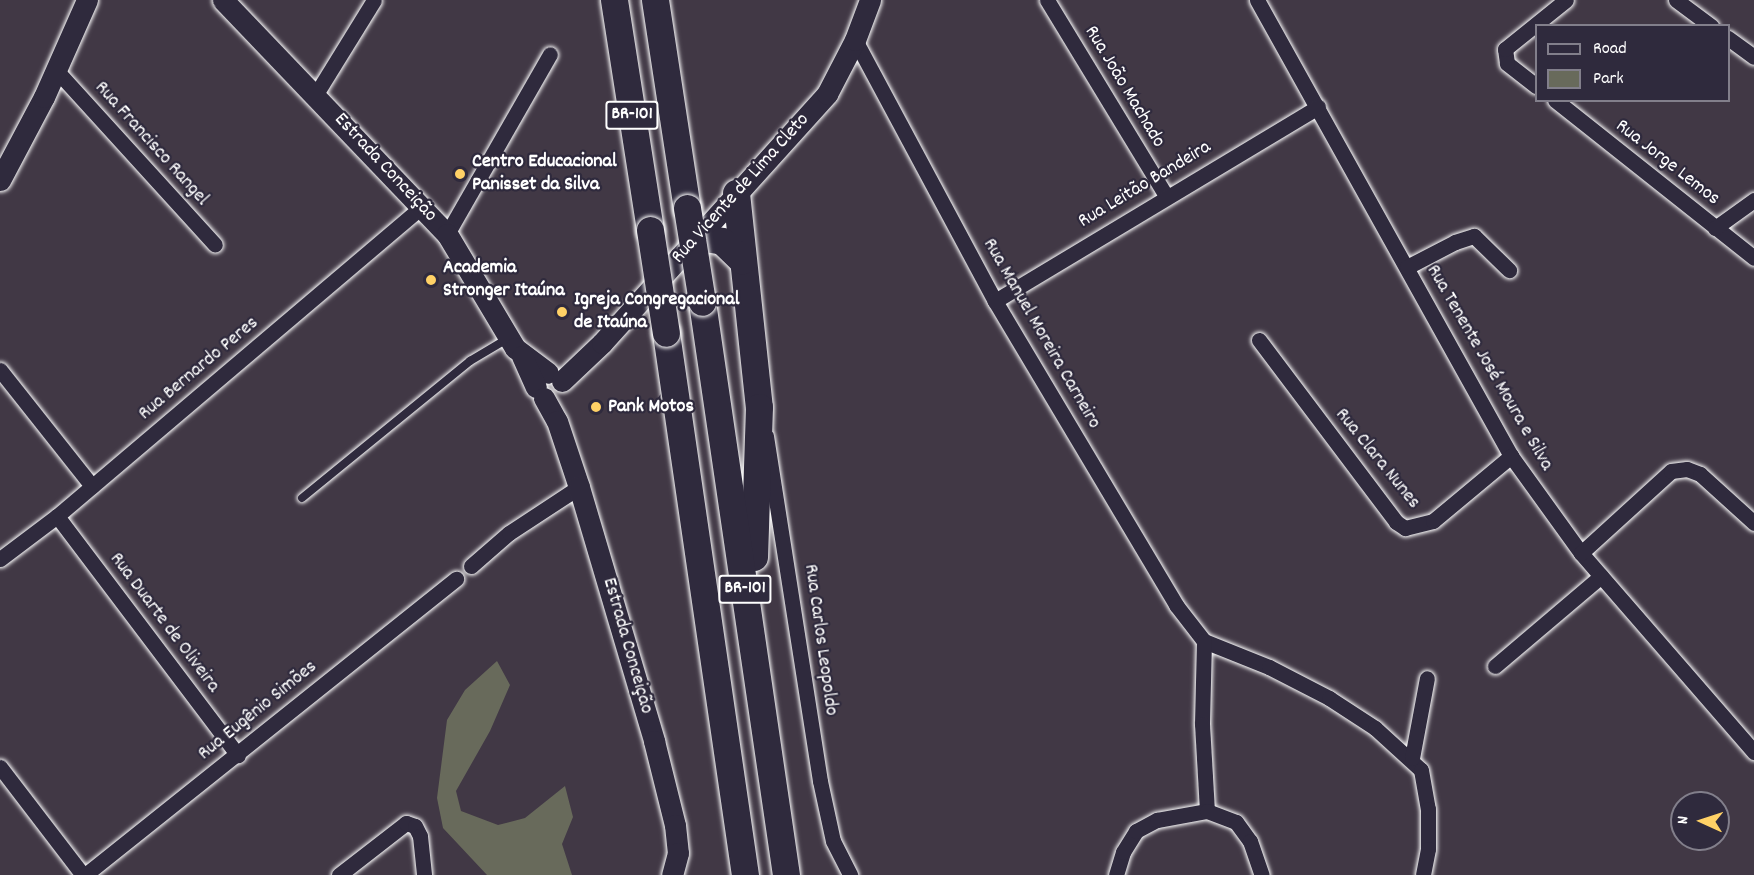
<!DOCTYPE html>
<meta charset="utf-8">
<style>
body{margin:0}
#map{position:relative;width:1754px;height:875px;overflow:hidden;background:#413845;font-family:Dekko,sans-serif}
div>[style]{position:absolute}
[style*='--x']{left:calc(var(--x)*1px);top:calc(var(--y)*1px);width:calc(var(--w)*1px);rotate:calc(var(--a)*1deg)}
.green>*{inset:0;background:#686a5b}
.roads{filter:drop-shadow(0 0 2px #fff) drop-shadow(0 0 2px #fff)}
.lane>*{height:8px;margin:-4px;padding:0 4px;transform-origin:4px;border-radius:4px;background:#2f2a3d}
.street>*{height:15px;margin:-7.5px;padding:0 7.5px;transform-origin:7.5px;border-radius:7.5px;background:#2f2a3d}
.secondary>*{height:21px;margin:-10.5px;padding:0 10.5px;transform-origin:10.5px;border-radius:10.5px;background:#2f2a3d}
.highway>*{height:27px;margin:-13.5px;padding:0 13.5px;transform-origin:13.5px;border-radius:13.5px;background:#2f2a3d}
.bridges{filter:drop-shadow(0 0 2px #fff) drop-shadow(0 0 2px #fff)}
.highway-bridge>*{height:27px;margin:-13.5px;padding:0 13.5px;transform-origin:13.5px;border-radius:13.5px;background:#2f2a3d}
.dots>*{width:16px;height:16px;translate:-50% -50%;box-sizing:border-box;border:3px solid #2f2a3d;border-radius:50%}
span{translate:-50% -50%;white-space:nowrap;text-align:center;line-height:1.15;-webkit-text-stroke:4.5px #2f2a3d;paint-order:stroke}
.shield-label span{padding:2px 4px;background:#2f2a3d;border:2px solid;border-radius:4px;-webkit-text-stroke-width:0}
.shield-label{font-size:18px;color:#fff;font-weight:700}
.street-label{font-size:20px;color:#fff}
.poi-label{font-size:20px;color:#fff;font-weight:700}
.left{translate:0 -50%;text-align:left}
.legend{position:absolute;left:1535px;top:24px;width:195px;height:78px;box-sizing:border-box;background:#2f2a3d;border:2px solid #827f8b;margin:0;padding:8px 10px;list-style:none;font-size:18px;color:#fff}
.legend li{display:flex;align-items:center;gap:12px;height:30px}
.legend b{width:30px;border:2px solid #827f8b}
.north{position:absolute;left:1670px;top:791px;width:60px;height:60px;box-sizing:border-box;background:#2f2a3d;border:2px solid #827f8b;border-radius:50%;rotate:273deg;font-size:16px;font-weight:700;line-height:24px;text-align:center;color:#fff}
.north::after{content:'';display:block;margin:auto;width:21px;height:27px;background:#ffd166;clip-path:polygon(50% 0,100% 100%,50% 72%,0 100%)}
</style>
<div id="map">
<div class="green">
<i style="clip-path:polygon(497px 661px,510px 685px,490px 731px,456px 791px,461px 811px,498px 825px,525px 818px,565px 786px,573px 817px,562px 844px,572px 875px,487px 875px,443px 828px,437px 798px,447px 720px,465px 690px)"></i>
</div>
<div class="roads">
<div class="lane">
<i style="--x:302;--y:498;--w:217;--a:-39.2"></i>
<i style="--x:470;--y:361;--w:43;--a:-30.7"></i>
</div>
<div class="street">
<i style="--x:1047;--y:0;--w:229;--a:58.7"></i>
<i style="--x:1257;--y:0;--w:522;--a:60.88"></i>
<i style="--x:1511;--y:456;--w:120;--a:54.2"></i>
<i style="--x:1581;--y:553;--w:264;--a:49"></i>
<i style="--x:1676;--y:0;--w:44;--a:36.6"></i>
<i style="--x:1728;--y:38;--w:32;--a:36"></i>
<i style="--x:855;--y:40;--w:296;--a:61.8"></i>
<i style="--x:995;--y:301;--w:354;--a:59.2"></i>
<i style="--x:1176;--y:605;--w:46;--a:52.1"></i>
<i style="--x:1204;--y:641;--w:70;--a:21.8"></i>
<i style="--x:1269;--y:667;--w:68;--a:27.3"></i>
<i style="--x:1329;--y:698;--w:55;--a:33.1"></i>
<i style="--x:1375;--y:728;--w:62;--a:42.4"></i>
<i style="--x:1421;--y:770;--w:40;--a:80"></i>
<i style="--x:1428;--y:809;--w:40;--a:90"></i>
<i style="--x:1428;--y:849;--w:26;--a:101"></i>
<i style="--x:56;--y:70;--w:236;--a:47.7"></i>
<i style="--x:1536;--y:86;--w:37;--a:-142"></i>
<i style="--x:1507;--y:63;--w:14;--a:-98"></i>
<i style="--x:1505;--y:49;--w:78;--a:-38.8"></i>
<i style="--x:316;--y:94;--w:110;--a:-58.3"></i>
<i style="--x:1555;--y:100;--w:254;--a:38.4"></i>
<i style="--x:1715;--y:228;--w:48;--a:-35.7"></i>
<i style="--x:447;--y:234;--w:207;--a:-60.2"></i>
<i style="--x:1407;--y:267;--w:54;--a:-27.5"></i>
<i style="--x:1455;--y:242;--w:20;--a:-18"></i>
<i style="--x:1474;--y:236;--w:49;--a:44.2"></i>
<i style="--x:995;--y:301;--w:377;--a:-31"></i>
<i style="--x:1259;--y:340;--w:228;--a:53"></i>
<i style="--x:1396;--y:522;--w:11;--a:34"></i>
<i style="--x:1405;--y:528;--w:29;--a:-14"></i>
<i style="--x:1433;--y:521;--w:102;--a:-39.8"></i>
<i style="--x:0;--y:370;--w:148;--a:51.6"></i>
<i style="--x:766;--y:436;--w:349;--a:81.1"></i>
<i style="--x:820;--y:781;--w:61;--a:77.8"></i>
<i style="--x:833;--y:841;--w:38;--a:63"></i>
<i style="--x:57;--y:516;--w:300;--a:52.9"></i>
<i style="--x:1581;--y:553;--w:122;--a:-42.3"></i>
<i style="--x:1671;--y:471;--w:16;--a:-7"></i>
<i style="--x:1687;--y:469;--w:14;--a:21"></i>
<i style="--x:1700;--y:474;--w:73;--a:42.2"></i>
<i style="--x:0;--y:559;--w:71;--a:-37"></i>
<i style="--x:57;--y:516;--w:477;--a:-40.3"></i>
<i style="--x:471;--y:566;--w:50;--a:-41"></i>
<i style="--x:509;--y:533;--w:84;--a:-33.3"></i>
<i style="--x:1204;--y:641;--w:83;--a:91.4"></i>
<i style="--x:1202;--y:724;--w:87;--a:86.7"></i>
<i style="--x:1495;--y:666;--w:139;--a:-40.3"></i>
<i style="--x:1412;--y:758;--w:81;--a:-79.4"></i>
<i style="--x:0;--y:767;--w:136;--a:52.5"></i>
<i style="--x:85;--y:875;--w:475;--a:-38.6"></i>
<i style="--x:339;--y:875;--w:85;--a:-37.8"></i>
<i style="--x:406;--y:823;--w:9;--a:18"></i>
<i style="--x:415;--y:826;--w:11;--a:63"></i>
<i style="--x:420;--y:836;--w:39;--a:84"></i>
<i style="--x:1116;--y:875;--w:24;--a:-73"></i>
<i style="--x:1123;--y:852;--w:25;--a:-58"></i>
<i style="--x:1136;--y:831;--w:24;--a:-28"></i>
<i style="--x:1157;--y:820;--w:51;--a:-10.2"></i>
<i style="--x:1207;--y:811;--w:31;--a:21"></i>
<i style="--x:1236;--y:822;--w:24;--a:54"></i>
<i style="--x:1250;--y:841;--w:36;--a:71"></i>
</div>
<div class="secondary">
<i style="--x:223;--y:0;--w:324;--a:46.3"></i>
<i style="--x:447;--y:234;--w:133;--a:59.2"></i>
<i style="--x:515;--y:348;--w:41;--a:37.1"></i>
<i style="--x:0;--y:180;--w:94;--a:-62.1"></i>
<i style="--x:44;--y:97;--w:106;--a:-66.1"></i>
<i style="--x:522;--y:356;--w:34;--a:66"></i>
<i style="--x:562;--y:381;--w:55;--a:-43.5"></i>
<i style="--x:602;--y:343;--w:336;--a:-47.9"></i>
<i style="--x:827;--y:94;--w:61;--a:-62.6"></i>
<i style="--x:855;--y:40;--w:43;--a:-69.4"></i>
<i style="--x:544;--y:398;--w:26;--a:61"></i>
<i style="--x:557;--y:421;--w:70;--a:71.6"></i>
<i style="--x:579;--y:487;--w:265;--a:73.5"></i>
<i style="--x:654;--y:741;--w:87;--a:76"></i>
<i style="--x:675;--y:825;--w:28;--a:84"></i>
<i style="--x:678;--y:853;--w:23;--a:105"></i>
</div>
<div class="highway">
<i style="--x:614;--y:0;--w:233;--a:81.1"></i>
<i style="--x:655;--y:0;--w:210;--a:81.3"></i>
<i style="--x:736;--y:193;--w:215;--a:83.9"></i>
<i style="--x:759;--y:407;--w:150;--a:91.9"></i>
<i style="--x:698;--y:237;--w:24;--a:9"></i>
<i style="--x:722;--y:241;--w:28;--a:44"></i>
<i style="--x:702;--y:302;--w:579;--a:81.66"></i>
<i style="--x:666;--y:333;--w:548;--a:81.71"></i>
</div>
</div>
<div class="bridges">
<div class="highway-bridge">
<i style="--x:687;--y:208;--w:95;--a:80.9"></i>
<i style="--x:650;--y:230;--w:104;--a:81.2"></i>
</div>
</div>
<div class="dots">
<i style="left:460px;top:174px;background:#ffd166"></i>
<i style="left:431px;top:280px;background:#ffd166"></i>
<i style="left:562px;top:312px;background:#ffd166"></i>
<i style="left:596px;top:407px;background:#ffd166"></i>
</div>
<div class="shield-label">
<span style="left:632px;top:115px">BR-101</span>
<span style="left:745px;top:589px">BR-101</span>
</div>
<div class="street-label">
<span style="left:1124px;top:87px;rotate:59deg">Rua João Machado</span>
<span style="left:151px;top:144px;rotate:48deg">Rua Francisco Rangel</span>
<span style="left:1667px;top:163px;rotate:38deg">Rua Jorge Lemos</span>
<span style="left:385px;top:168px;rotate:47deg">Estrada Conceição</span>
<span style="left:1145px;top:185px;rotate:-31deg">Rua Leitão Bandeira</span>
<span style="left:741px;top:189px;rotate:-48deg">Rua Vicente de Lima Cleto</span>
<span style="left:1041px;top:334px;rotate:60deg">Rua Manuel Moreira Carneiro</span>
<span style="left:1489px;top:368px;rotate:60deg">Rua Tenente José Moura e Silva</span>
<span style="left:199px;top:369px;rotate:-40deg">Rua Bernardo Peres</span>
<span style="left:1377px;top:459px;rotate:51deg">Rua Clara Nunes</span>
<span style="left:164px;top:623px;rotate:53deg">Rua Duarte de Oliveira</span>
<span style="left:820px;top:640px;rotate:82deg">Rua Carlos Leopoldo</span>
<span style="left:627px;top:646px;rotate:74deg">Estrada Conceição</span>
<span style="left:258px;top:711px;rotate:-39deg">Rua Eugênio Simões</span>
</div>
<div class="poi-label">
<span class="left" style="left:472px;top:174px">Centro Educacional<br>Panisset da Silva</span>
<span class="left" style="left:443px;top:280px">Academia<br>Stronger Itaúna</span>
<span class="left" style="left:574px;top:312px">Igreja Congregacional<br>de Itaúna</span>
<span class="left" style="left:608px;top:407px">Pank Motos</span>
</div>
<ul class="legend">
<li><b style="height:8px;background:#2f2a3d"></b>Road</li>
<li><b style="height:16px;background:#686a5b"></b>Park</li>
</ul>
<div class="north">N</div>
</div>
